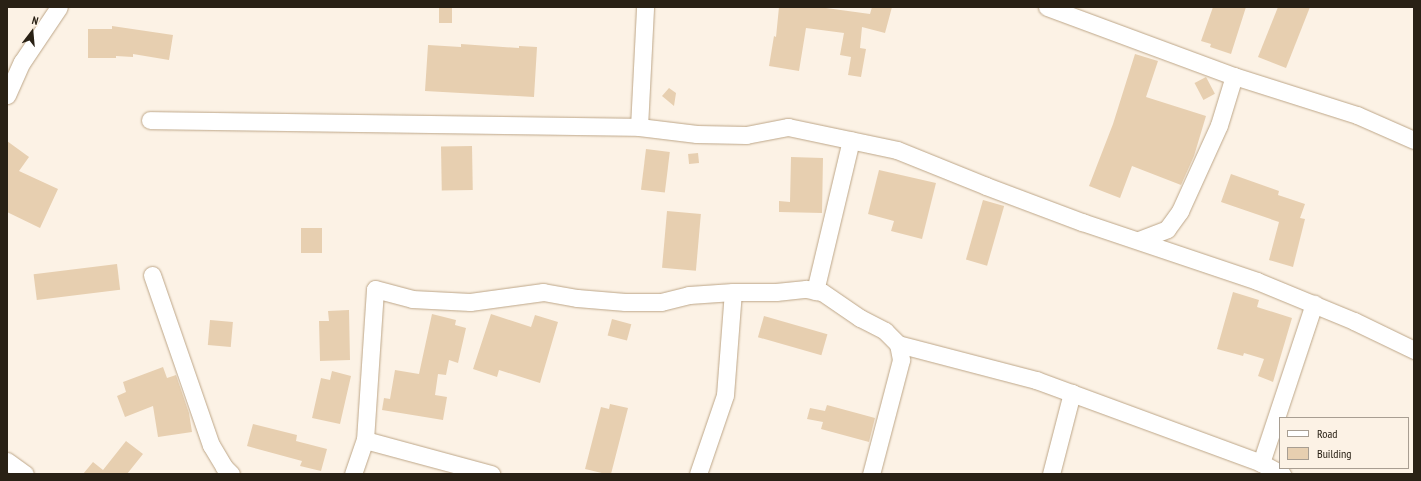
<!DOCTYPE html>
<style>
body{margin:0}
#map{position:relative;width:1421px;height:481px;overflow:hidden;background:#fcf2e5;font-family:"PT Sans Narrow",sans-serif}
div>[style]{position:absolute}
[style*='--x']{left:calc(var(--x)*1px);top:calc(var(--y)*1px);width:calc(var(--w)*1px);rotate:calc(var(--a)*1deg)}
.building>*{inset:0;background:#e7cfb0;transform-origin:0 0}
.roads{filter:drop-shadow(0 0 1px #bda688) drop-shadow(0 0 1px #bda688)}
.minor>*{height:17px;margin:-8.5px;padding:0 8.5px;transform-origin:8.5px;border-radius:8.5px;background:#fff}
span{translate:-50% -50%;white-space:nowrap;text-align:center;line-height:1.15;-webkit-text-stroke:3px #fcf2e5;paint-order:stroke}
.frame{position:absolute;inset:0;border:8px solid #292115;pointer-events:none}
.legend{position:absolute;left:1279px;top:417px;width:130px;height:52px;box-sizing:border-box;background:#fcf2e5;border:1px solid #a89e92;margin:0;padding:5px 7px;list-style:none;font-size:12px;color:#292115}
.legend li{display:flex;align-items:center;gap:8px;height:20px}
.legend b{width:20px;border:1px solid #a89e92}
.north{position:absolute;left:12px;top:12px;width:40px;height:40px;-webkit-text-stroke:3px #fcf2e5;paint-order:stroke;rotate:16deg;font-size:11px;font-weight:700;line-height:16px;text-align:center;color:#292115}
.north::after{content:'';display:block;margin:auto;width:14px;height:18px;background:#292115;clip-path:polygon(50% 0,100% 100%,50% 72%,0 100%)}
</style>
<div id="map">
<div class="building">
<i style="left:439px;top:7px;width:13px;height:16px"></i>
<i style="clip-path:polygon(779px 7px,826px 8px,870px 14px,872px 7px,892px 7px,885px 33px,862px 27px,860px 48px,866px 49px,861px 77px,848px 75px,851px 57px,840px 55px,844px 33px,806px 28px,799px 71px,769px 66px,774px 36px,776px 37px)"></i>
<i style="clip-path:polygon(1213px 7px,1246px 7px,1231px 54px,1210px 47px,1211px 44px,1201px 41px)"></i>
<i style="clip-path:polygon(1278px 7px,1310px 7px,1286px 68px,1258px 57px)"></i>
<i style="clip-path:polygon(112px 26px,173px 35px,169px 60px,133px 54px,133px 57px,116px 56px,116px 58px,88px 58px,88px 29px,112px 29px)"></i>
<i style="clip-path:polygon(461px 44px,519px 48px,519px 46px,537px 47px,534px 97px,425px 91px,428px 45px,461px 47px)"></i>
<i style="clip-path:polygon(1135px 54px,1158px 61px,1146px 97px,1206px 116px,1194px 156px,1181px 185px,1132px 166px,1120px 198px,1089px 186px,1113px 124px)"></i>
<i style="left:1206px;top:77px;width:19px;height:13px;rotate:62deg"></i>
<i style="clip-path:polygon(669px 88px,676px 93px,674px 106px,662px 96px)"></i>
<i style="clip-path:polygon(7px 141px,29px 157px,19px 171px,58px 189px,40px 228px,7px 212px)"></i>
<i style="left:472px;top:146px;width:44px;height:31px;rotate:89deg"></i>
<i style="left:646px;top:149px;width:24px;height:41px;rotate:7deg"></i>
<i style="left:698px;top:153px;width:10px;height:10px;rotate:84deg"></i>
<i style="clip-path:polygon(791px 157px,823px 158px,822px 213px,779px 212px,779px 201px,790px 202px)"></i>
<i style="clip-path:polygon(879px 170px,936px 183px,922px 239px,891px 231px,894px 221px,868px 214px)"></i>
<i style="clip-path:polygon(1231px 174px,1279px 191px,1278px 195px,1305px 204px,1300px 218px,1305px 219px,1293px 267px,1269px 260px,1279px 222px,1221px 202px)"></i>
<i style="left:983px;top:200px;width:22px;height:62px;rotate:16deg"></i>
<i style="left:667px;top:211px;width:34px;height:57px;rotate:5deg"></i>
<i style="left:301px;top:228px;width:21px;height:25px"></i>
<i style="left:117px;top:264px;width:26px;height:84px;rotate:83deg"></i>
<i style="clip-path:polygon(1233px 292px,1259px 300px,1257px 307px,1292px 318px,1273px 382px,1258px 376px,1264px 359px,1244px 353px,1243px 356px,1217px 349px)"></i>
<i style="clip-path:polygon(349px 310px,350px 360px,320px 361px,319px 321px,329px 321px,328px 311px)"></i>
<i style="clip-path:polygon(432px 314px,456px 320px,455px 325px,466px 328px,458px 363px,449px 360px,446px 375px,438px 374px,435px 395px,447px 397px,443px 420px,382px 410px,384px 398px,390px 399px,395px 370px,419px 374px)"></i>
<i style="clip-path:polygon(491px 314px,531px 327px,535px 315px,558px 322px,540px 383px,499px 370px,497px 377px,473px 369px)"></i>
<i style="left:764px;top:316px;width:66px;height:22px;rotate:16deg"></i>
<i style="left:612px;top:319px;width:20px;height:17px;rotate:15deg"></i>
<i style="left:210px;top:320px;width:23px;height:25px;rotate:5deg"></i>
<i style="clip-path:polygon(163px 367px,167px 378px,176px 375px,189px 413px,192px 432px,158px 437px,153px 406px,125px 417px,117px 396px,126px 392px,123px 382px)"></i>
<i style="clip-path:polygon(332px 371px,351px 376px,340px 424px,312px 418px,321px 378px,330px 380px)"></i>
<i style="clip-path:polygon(610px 404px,628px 408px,611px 474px,606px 474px,585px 469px,601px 407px,609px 409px)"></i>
<i style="clip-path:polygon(827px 405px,875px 418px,869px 442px,821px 429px,823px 422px,807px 419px,810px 408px,825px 411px)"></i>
<i style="clip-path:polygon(253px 424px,297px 435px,296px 441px,327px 449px,321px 471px,300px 466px,302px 461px,247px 446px)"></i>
<i style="clip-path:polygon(126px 441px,143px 454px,127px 474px,83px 474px,93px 462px,103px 470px)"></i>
</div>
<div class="roads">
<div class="minor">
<i style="--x:1047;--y:7;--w:199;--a:20.3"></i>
<i style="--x:7;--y:95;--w:36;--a:-66"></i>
<i style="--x:22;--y:62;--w:66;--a:-56.1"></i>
<i style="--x:150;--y:120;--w:489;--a:0.8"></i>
<i style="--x:639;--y:127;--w:120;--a:-87.1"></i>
<i style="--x:639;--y:127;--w:58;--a:6.9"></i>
<i style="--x:697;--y:134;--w:49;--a:1.2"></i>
<i style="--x:746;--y:135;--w:43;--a:-10.8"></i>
<i style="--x:788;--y:127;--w:111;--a:11.9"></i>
<i style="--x:897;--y:150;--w:96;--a:22"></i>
<i style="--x:986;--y:186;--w:103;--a:20.6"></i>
<i style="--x:1082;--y:222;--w:185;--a:18.6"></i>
<i style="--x:1257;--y:281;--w:105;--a:22.4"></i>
<i style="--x:1354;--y:321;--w:67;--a:25.8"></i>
<i style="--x:1139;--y:240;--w:30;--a:-21"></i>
<i style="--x:1167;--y:229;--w:22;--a:-54"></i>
<i style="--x:1180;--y:211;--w:94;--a:-65.6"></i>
<i style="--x:1219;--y:125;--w:51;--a:-73"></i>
<i style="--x:1234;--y:76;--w:129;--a:17.6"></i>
<i style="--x:1357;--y:115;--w:62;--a:23.7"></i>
<i style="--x:152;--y:275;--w:180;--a:70.9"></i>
<i style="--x:211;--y:445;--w:26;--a:59"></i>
<i style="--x:224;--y:467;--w:10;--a:45"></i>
<i style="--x:815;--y:291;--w:155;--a:-76.6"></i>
<i style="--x:898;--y:344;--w:143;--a:14.6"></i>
<i style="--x:1036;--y:380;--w:240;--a:20.2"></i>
<i style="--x:1261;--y:463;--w:24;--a:28"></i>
<i style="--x:365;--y:440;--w:131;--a:15.1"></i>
<i style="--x:7;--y:461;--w:22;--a:36"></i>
<i style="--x:1261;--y:463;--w:168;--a:-71.6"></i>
<i style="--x:353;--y:474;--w:36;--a:-71"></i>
<i style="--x:365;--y:440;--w:151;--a:-86.2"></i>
<i style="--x:375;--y:289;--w:38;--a:15"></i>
<i style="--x:412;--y:299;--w:58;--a:3"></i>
<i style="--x:470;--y:302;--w:74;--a:-7.8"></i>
<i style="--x:543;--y:292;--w:35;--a:10"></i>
<i style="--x:577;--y:298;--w:48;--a:4.8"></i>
<i style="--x:625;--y:302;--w:36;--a:0"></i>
<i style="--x:661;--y:302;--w:29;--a:-14"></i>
<i style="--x:689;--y:295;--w:44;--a:-3.9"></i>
<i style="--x:733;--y:292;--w:43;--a:0"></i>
<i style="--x:776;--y:292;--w:30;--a:-6"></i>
<i style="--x:806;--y:289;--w:16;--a:11"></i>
<i style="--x:822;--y:292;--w:46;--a:34.4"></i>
<i style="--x:860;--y:318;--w:28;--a:27"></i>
<i style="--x:885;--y:331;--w:18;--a:45"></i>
<i style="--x:898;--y:344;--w:16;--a:79"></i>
<i style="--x:901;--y:360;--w:118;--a:104.7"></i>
<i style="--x:698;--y:474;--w:83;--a:-71.1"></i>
<i style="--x:725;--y:395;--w:103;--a:-85.6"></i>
<i style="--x:1051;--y:474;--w:84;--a:-75.5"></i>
</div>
</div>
<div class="frame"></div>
<ul class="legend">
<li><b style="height:5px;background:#fff"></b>Road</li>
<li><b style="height:11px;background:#e7cfb0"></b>Building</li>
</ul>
<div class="north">N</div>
</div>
